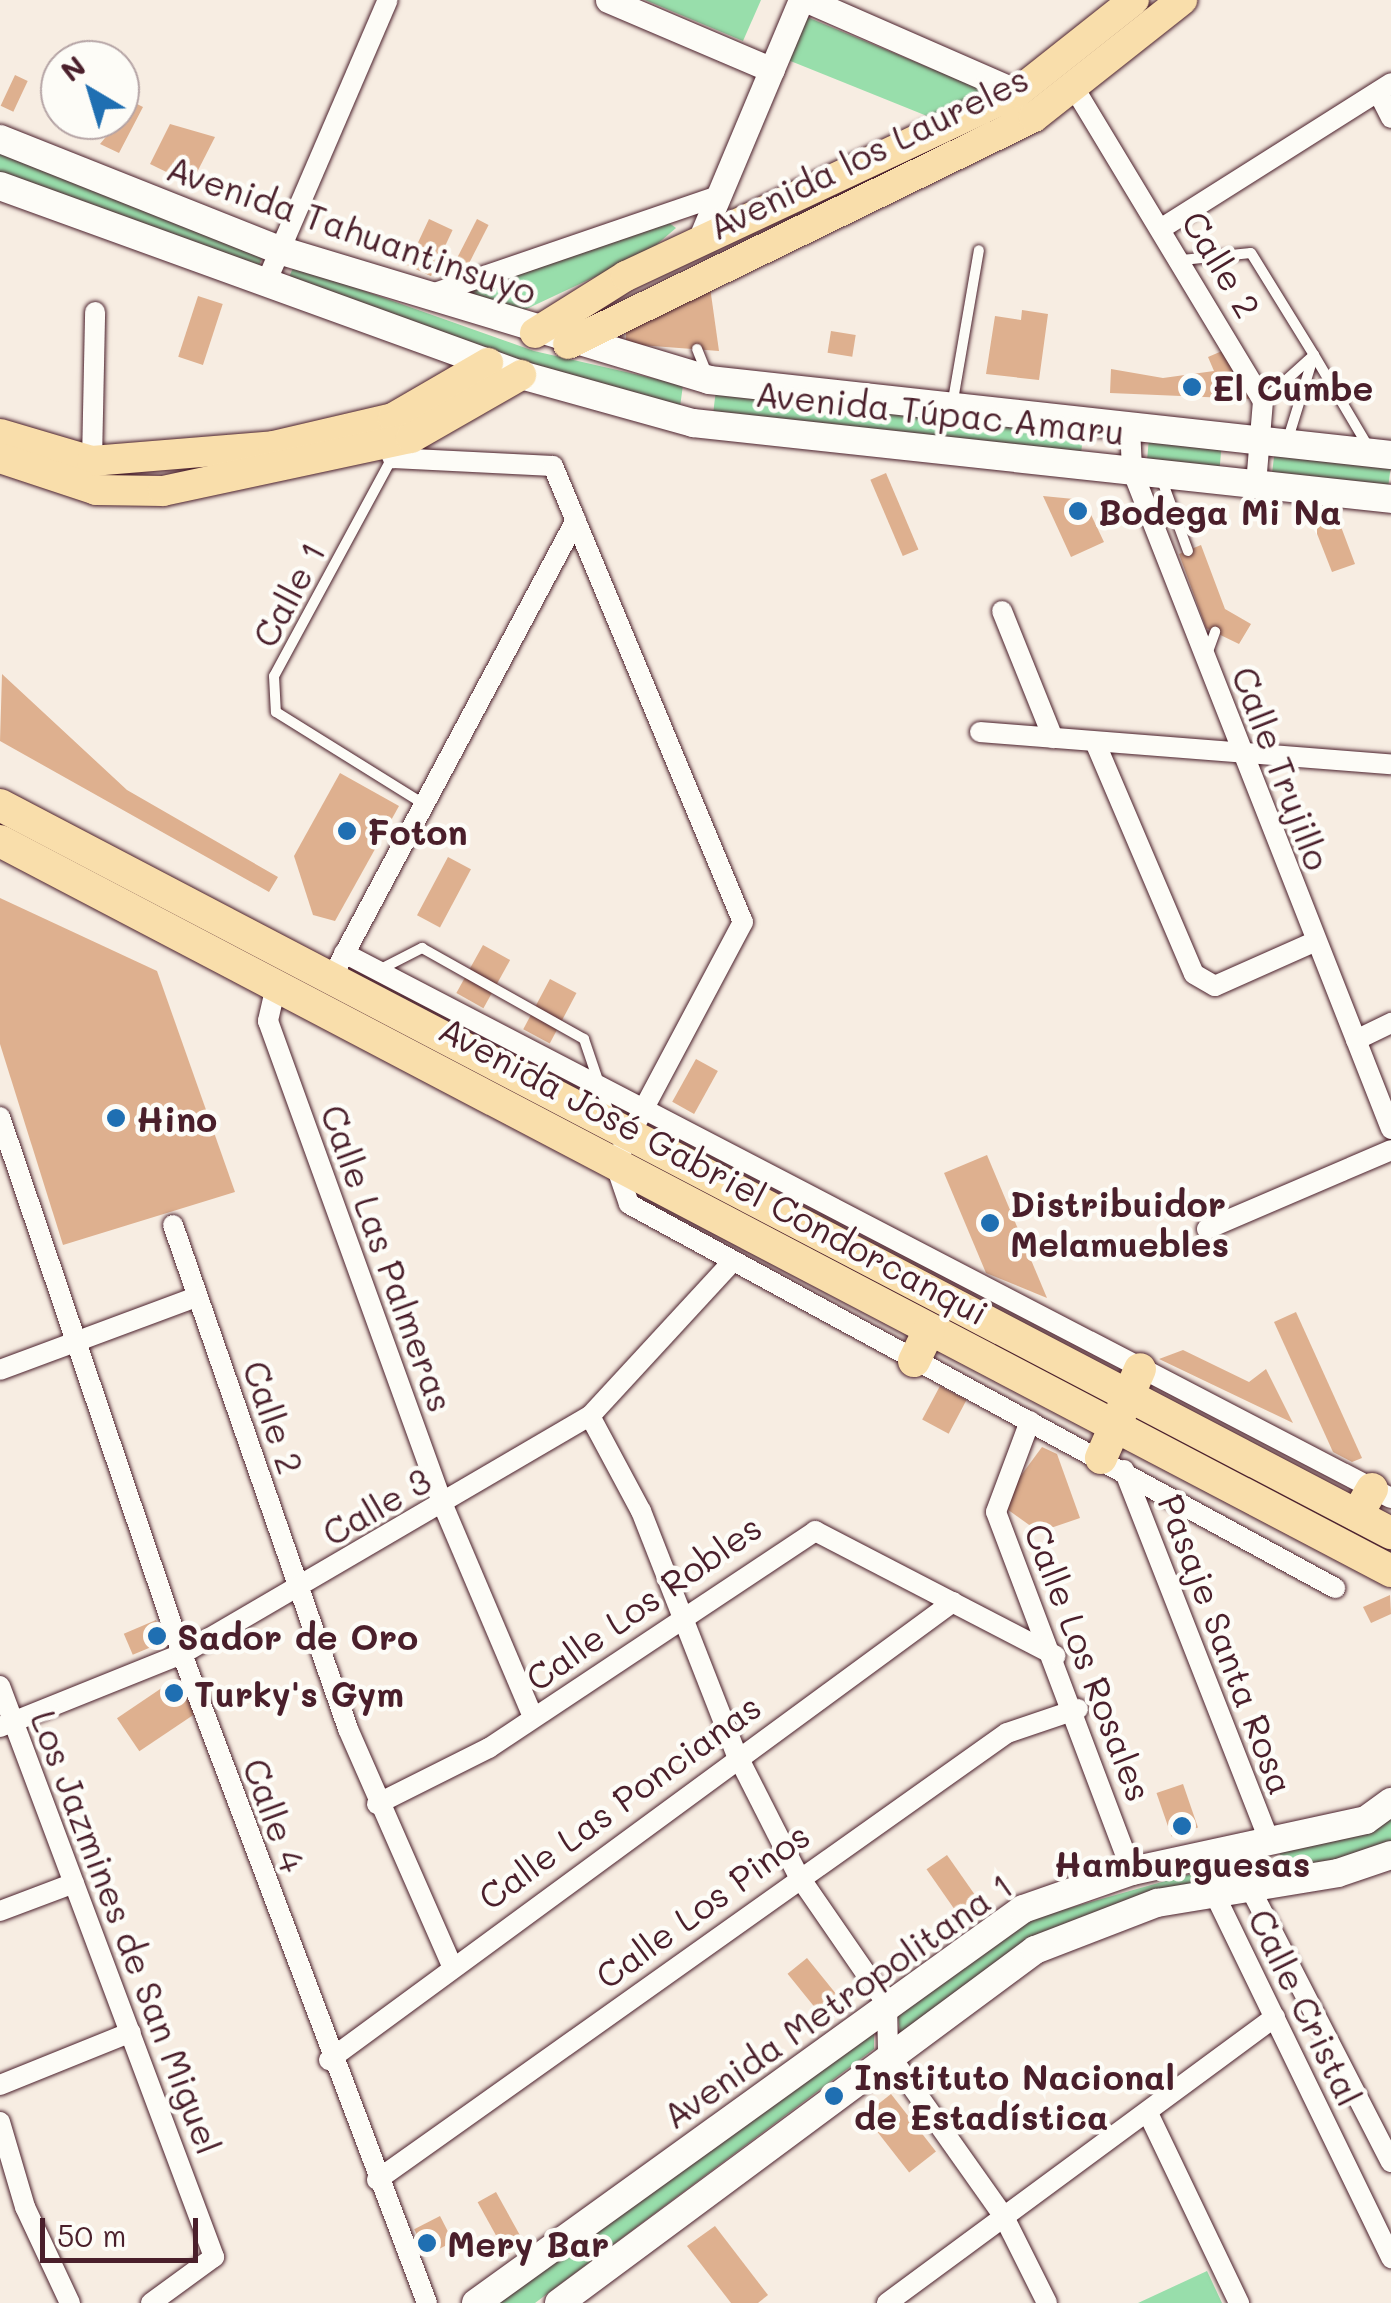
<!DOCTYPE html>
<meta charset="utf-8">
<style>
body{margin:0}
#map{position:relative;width:1391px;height:2303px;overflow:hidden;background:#f7ede2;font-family:Mali,sans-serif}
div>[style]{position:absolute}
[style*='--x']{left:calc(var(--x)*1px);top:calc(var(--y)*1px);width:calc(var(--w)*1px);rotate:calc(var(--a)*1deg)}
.green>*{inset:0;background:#98deab;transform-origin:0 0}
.building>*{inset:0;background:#deb08f;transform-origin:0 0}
.roads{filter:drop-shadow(0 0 2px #4a1f2b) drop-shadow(0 0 2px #4a1f2b)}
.service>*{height:10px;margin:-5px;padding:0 5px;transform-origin:5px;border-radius:5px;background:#fdfcf7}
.minor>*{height:20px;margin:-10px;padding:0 10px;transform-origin:10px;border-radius:10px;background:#fdfcf7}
.tertiary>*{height:25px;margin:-12.5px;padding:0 12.5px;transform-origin:12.5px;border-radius:12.5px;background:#fdfcf7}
.secondary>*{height:28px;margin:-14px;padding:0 14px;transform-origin:14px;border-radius:14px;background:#fdfcf7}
.primary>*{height:30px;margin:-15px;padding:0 15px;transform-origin:15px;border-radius:15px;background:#f9deab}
.trunk>*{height:32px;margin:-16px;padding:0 16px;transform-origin:16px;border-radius:16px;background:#f9deab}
.dots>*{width:28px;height:28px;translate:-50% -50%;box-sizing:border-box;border:5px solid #fdfcf7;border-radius:50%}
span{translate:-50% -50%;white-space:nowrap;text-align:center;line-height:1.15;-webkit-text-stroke:9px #fdfcf7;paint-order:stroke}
.street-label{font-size:35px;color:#4a1f2b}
.poi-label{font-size:35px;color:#4a1f2b;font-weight:700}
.left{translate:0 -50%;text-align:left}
.north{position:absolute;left:40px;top:40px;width:100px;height:100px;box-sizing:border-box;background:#fdfcf7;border:2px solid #b5a4a5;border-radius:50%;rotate:322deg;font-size:28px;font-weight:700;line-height:40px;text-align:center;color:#4a1f2b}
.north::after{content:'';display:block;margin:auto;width:35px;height:45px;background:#1f6fb2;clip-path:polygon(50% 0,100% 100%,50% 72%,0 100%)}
.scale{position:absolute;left:40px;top:2218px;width:158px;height:45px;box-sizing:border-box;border:5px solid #4a1f2b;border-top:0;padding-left:12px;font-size:30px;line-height:35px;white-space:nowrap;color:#4a1f2b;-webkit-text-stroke:8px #fdfcf7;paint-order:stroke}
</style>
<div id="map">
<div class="green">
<i style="clip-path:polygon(645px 0,761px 0,743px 41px)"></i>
<i style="clip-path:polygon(807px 17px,988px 92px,932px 118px,788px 60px)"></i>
<i style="clip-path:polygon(0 152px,262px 258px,254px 277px,0 184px)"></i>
<i style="clip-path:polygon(668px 222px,676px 228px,648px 252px,520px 312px,461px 295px)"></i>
<i style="clip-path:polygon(294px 266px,534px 351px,683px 385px,680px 407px,529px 372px,284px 288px)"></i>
<i style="left:716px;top:390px;width:370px;height:25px;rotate:7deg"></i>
<i style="left:1149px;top:438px;width:73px;height:29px;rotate:5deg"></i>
<i style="left:1275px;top:449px;width:117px;height:31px;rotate:7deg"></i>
<i style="clip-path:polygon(1391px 1813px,1391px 1841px,1368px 1855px,1281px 1875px,1280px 1849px)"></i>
<i style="clip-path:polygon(1265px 1853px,1271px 1875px,1149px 1896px,900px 2033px,897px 2007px,1023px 1921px)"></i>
<i style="clip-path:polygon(874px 2027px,874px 2049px,535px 2303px,494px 2303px)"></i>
<i style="clip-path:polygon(1207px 2271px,1222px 2303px,1138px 2303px)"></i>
</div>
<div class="building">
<i style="left:15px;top:75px;width:14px;height:34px;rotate:25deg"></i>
<i style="clip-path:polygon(123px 97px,143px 107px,119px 153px,100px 144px,120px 120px)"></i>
<i style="clip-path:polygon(170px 124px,215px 137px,191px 184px,150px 164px)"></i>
<i style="left:429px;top:219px;width:26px;height:51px;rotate:25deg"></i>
<i style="left:477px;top:219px;width:13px;height:48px;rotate:27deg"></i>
<i style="clip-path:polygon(709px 280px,719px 351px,626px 344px,626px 320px)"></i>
<i style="left:198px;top:296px;width:26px;height:64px;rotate:18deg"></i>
<i style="clip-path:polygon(1022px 310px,1048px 314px,1039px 380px,986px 374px,995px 316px,1021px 320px)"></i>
<i style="left:831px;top:331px;width:25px;height:22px;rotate:9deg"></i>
<i style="clip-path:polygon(1229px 348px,1252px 399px,1110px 393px,1111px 369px,1163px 378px,1214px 371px,1208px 357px)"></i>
<i style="left:886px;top:473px;width:83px;height:17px;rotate:67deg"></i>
<i style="clip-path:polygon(1043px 496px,1084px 500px,1104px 542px,1071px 557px)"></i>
<i style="clip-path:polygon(1340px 524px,1355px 564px,1332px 572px,1314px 526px)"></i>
<i style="clip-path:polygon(1201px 545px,1225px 609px,1251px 624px,1239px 644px,1206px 628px,1179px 554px)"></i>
<i style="clip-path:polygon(2px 674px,127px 790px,278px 877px,269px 892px,0 741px)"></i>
<i style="clip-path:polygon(340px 773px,399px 806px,335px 921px,313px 915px,294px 856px)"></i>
<i style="left:448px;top:857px;width:26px;height:66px;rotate:28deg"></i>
<i style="clip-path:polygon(0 898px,157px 971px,235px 1192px,63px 1245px,0 1044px)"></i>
<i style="left:483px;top:945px;width:31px;height:55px;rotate:29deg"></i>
<i style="left:550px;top:979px;width:30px;height:57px;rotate:28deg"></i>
<i style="left:696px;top:1059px;width:25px;height:49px;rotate:29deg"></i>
<i style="clip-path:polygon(987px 1155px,1047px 1298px,986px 1273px,944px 1173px)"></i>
<i style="clip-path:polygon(1296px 1312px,1362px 1458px,1352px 1462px,1333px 1452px,1274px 1322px)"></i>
<i style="clip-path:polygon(1183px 1350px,1249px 1382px,1266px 1369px,1293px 1423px,1159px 1359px)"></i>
<i style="left:940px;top:1386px;width:30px;height:38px;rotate:28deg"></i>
<i style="clip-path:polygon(1042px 1447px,1057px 1454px,1080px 1518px,1039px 1532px,1000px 1504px)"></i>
<i style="clip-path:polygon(1390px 1595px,1391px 1614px,1371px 1623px,1363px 1607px)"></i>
<i style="left:156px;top:1620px;width:23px;height:35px;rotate:67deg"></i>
<i style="left:175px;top:1679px;width:40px;height:70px;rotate:56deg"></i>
<i style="left:1183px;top:1784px;width:46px;height:28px;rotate:71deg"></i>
<i style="left:947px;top:1855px;width:62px;height:25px;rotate:55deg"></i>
<i style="left:807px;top:1958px;width:63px;height:25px;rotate:51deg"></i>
<i style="left:891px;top:2094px;width:73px;height:34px;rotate:52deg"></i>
<i style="left:496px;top:2192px;width:60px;height:21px;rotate:61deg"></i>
<i style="left:440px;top:2216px;width:29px;height:29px;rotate:63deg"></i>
<i style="clip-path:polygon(715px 2226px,768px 2295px,758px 2303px,731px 2303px,687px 2246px)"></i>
</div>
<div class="roads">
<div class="service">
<i style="--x:1182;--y:260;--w:69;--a:-5.8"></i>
<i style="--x:1251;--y:253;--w:120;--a:58.3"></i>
<i style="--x:1314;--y:355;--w:69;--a:138"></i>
<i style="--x:697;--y:349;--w:27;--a:68"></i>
<i style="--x:952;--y:406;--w:158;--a:-80.2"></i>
<i style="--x:1287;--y:442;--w:91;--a:-72.8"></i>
<i style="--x:1314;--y:355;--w:108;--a:59.4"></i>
<i style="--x:392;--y:458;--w:248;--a:118.4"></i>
<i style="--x:274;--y:676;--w:36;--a:87"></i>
<i style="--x:276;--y:712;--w:174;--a:31.9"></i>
<i style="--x:1160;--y:475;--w:81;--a:69.8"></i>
<i style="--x:1206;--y:657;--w:27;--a:-70"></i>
<i style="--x:377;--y:971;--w:51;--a:-27.1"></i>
<i style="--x:422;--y:948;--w:186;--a:29.3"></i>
<i style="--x:584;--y:1039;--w:81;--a:71.3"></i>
</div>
<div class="minor">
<i style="--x:1076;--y:91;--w:362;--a:58.9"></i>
<i style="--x:1263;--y:401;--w:84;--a:94.8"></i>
<i style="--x:1378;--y:92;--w:29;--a:63"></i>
<i style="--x:1162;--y:228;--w:271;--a:-32.3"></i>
<i style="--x:265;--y:285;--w:310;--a:-66.7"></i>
<i style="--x:426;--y:296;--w:312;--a:-18.9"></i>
<i style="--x:1130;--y:427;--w:43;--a:87.3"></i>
<i style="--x:1132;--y:470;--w:708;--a:68.54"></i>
<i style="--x:386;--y:444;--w:16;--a:63"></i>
<i style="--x:393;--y:458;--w:160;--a:2.9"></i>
<i style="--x:553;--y:466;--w:494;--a:67.4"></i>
<i style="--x:743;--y:922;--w:273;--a:118"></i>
<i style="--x:615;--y:1163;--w:43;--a:71.1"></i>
<i style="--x:629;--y:1204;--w:804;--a:28.54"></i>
<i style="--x:92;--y:461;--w:149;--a:-88.8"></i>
<i style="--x:1002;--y:611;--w:137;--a:68.1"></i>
<i style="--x:980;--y:732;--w:412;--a:4.5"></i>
<i style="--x:1095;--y:742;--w:252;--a:66.9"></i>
<i style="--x:1194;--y:974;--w:24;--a:30"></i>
<i style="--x:1215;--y:986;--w:108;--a:-24"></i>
<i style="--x:344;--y:953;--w:1180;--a:27.5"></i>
<i style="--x:339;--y:964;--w:503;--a:-61.91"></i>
<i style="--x:276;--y:986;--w:36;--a:103"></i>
<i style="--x:268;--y:1021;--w:515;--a:70.12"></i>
<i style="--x:443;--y:1505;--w:230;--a:67"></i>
<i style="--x:1356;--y:1040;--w:39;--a:-26"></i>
<i style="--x:0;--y:1117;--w:567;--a:71.28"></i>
<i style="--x:182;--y:1654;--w:694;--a:69.32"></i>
<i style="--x:173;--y:1225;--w:534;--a:70.85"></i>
<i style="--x:348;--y:1729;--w:257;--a:66.3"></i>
<i style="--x:1207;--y:1229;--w:200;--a:-23.2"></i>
<i style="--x:0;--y:1370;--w:209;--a:-20.4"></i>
<i style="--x:590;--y:1416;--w:108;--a:61.8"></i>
<i style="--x:641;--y:1511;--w:260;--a:68.6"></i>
<i style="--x:736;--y:1753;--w:137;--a:63.1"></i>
<i style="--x:798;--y:1875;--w:157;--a:55.4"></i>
<i style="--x:887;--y:2004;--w:49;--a:88.8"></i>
<i style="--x:888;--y:2053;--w:201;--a:54.7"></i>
<i style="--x:1004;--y:2217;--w:96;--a:63.4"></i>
<i style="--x:1030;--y:1421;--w:97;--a:110.5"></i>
<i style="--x:996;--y:1512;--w:384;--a:69.3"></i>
<i style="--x:1124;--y:1470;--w:400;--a:68.6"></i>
<i style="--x:0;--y:1686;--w:610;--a:69.45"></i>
<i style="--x:214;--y:2257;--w:78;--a:143.9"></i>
<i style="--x:0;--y:1727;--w:196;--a:-21.9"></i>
<i style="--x:182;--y:1654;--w:472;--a:-30.3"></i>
<i style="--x:590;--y:1416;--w:208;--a:-47.3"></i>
<i style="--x:377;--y:1804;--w:125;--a:-26.6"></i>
<i style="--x:489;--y:1748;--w:392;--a:-33.6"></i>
<i style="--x:815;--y:1531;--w:271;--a:27.4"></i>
<i style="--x:1250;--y:1888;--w:308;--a:62.8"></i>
<i style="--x:1214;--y:1893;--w:406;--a:64.1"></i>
<i style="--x:0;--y:1911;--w:79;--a:-20.7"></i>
<i style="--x:329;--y:2060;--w:774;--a:-36.28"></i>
<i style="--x:0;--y:2085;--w:141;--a:-22"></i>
<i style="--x:1148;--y:2113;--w:211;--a:64.4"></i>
<i style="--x:0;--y:2122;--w:89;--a:73.6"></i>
<i style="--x:25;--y:2207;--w:106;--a:64.9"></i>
<i style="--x:377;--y:2180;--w:772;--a:-35.36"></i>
<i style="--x:1007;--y:1733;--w:75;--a:-18.7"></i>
<i style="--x:887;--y:2303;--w:482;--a:-36.4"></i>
</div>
<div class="tertiary">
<i style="--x:608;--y:0;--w:178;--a:23.1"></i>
<i style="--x:807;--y:0;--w:230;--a:23.6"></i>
<i style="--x:700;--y:240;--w:260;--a:-67.2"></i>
</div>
<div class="secondary">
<i style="--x:0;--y:139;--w:300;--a:21.7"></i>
<i style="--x:279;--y:250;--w:449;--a:16.8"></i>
<i style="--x:709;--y:380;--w:686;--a:6.28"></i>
<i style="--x:0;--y:186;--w:554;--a:19.94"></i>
<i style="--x:521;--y:375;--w:179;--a:15.6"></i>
<i style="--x:693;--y:423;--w:702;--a:6.21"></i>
<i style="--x:476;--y:2303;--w:674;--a:-35.76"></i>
<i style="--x:1023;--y:1909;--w:115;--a:-19.2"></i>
<i style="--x:1132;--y:1871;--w:239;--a:-12.3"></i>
<i style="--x:1366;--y:1820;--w:31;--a:-36"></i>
<i style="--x:559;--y:2303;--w:593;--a:-36.56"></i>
<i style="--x:1035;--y:1950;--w:131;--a:-21.1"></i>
<i style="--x:1157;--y:1903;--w:183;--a:-9.4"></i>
<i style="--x:1338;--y:1873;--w:56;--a:-18.8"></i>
</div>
<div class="primary">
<i style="--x:535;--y:333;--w:107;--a:-32.1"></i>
<i style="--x:626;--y:276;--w:433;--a:-25.1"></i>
<i style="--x:1018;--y:92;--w:148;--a:-38.4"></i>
<i style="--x:568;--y:344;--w:518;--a:-25.97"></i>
<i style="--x:1034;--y:117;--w:189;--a:-38.3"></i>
<i style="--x:0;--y:434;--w:96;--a:16.4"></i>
<i style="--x:92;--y:461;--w:182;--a:-4.7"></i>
<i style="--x:273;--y:446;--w:123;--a:-13.1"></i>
<i style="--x:393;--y:418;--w:110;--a:-30.1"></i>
<i style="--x:0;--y:458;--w:101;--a:18.4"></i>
<i style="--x:96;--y:490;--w:67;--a:0.9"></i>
<i style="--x:163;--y:491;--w:254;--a:-12.1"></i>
<i style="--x:411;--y:438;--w:127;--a:-29.8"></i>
</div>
<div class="trunk">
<i style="--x:0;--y:805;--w:1570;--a:27.63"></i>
<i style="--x:0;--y:841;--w:1571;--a:27.69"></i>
<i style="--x:914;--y:1361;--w:34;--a:-64"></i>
<i style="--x:1101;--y:1458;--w:97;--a:-66.3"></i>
<i style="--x:1357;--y:1515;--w:30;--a:-60"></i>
</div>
</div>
<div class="dots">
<i style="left:1192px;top:387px;background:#1f6fb2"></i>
<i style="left:1078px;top:511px;background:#1f6fb2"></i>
<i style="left:347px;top:831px;background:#1f6fb2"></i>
<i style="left:116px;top:1118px;background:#1f6fb2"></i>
<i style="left:990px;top:1223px;background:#1f6fb2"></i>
<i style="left:157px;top:1636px;background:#1f6fb2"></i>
<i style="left:174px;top:1693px;background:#1f6fb2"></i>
<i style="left:1182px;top:1826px;background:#1f6fb2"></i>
<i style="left:834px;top:2096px;background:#1f6fb2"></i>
<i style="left:427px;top:2243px;background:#1f6fb2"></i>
</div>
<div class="street-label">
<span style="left:868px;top:152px;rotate:-26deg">Avenida los Laureles</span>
<span style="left:352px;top:229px;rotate:19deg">Avenida Tahuantinsuyo</span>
<span style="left:1222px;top:264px;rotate:59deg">Calle 2</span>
<span style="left:940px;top:412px;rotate:6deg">Avenida Túpac Amaru</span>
<span style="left:288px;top:594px;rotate:-62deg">Calle 1</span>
<span style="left:1282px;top:768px;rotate:69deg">Calle Trujillo</span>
<span style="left:714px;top:1170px;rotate:28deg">Avenida José Gabriel Condorcanqui</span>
<span style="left:388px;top:1258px;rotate:70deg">Calle Las Palmeras</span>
<span style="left:274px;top:1417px;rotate:71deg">Calle 2</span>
<span style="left:376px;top:1506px;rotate:-30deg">Calle 3</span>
<span style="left:643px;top:1602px;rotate:-35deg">Calle Los Robles</span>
<span style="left:1227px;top:1644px;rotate:69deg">Pasaje Santa Rosa</span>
<span style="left:1089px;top:1662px;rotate:69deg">Calle Los Rosales</span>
<span style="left:619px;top:1801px;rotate:-36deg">Calle Las Poncianas</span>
<span style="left:275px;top:1815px;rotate:70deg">Calle 4</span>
<span style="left:702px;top:1905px;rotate:-36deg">Calle Los Pinos</span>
<span style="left:127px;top:1932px;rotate:69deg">Los Jazmines de San Miguel</span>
<span style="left:837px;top:2000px;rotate:-35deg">Avenida Metropolitana 1</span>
<span style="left:1306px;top:2007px;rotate:64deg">Calle Cristal</span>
</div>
<div class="poi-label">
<span class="left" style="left:1212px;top:387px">El Cumbe</span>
<span class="left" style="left:1098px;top:511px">Bodega Mi Na</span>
<span class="left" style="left:367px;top:831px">Foton</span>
<span class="left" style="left:136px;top:1118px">Hino</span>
<span class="left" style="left:1010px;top:1223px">Distribuidor<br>Melamuebles</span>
<span class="left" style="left:177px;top:1636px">Sador de Oro</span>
<span class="left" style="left:194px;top:1693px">Turky's Gym</span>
<span style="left:1182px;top:1863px">Hamburguesas</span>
<span class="left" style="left:854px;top:2096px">Instituto Nacional<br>de Estadística</span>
<span class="left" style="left:447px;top:2243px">Mery Bar</span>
</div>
<div class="north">N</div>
<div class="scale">50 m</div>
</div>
